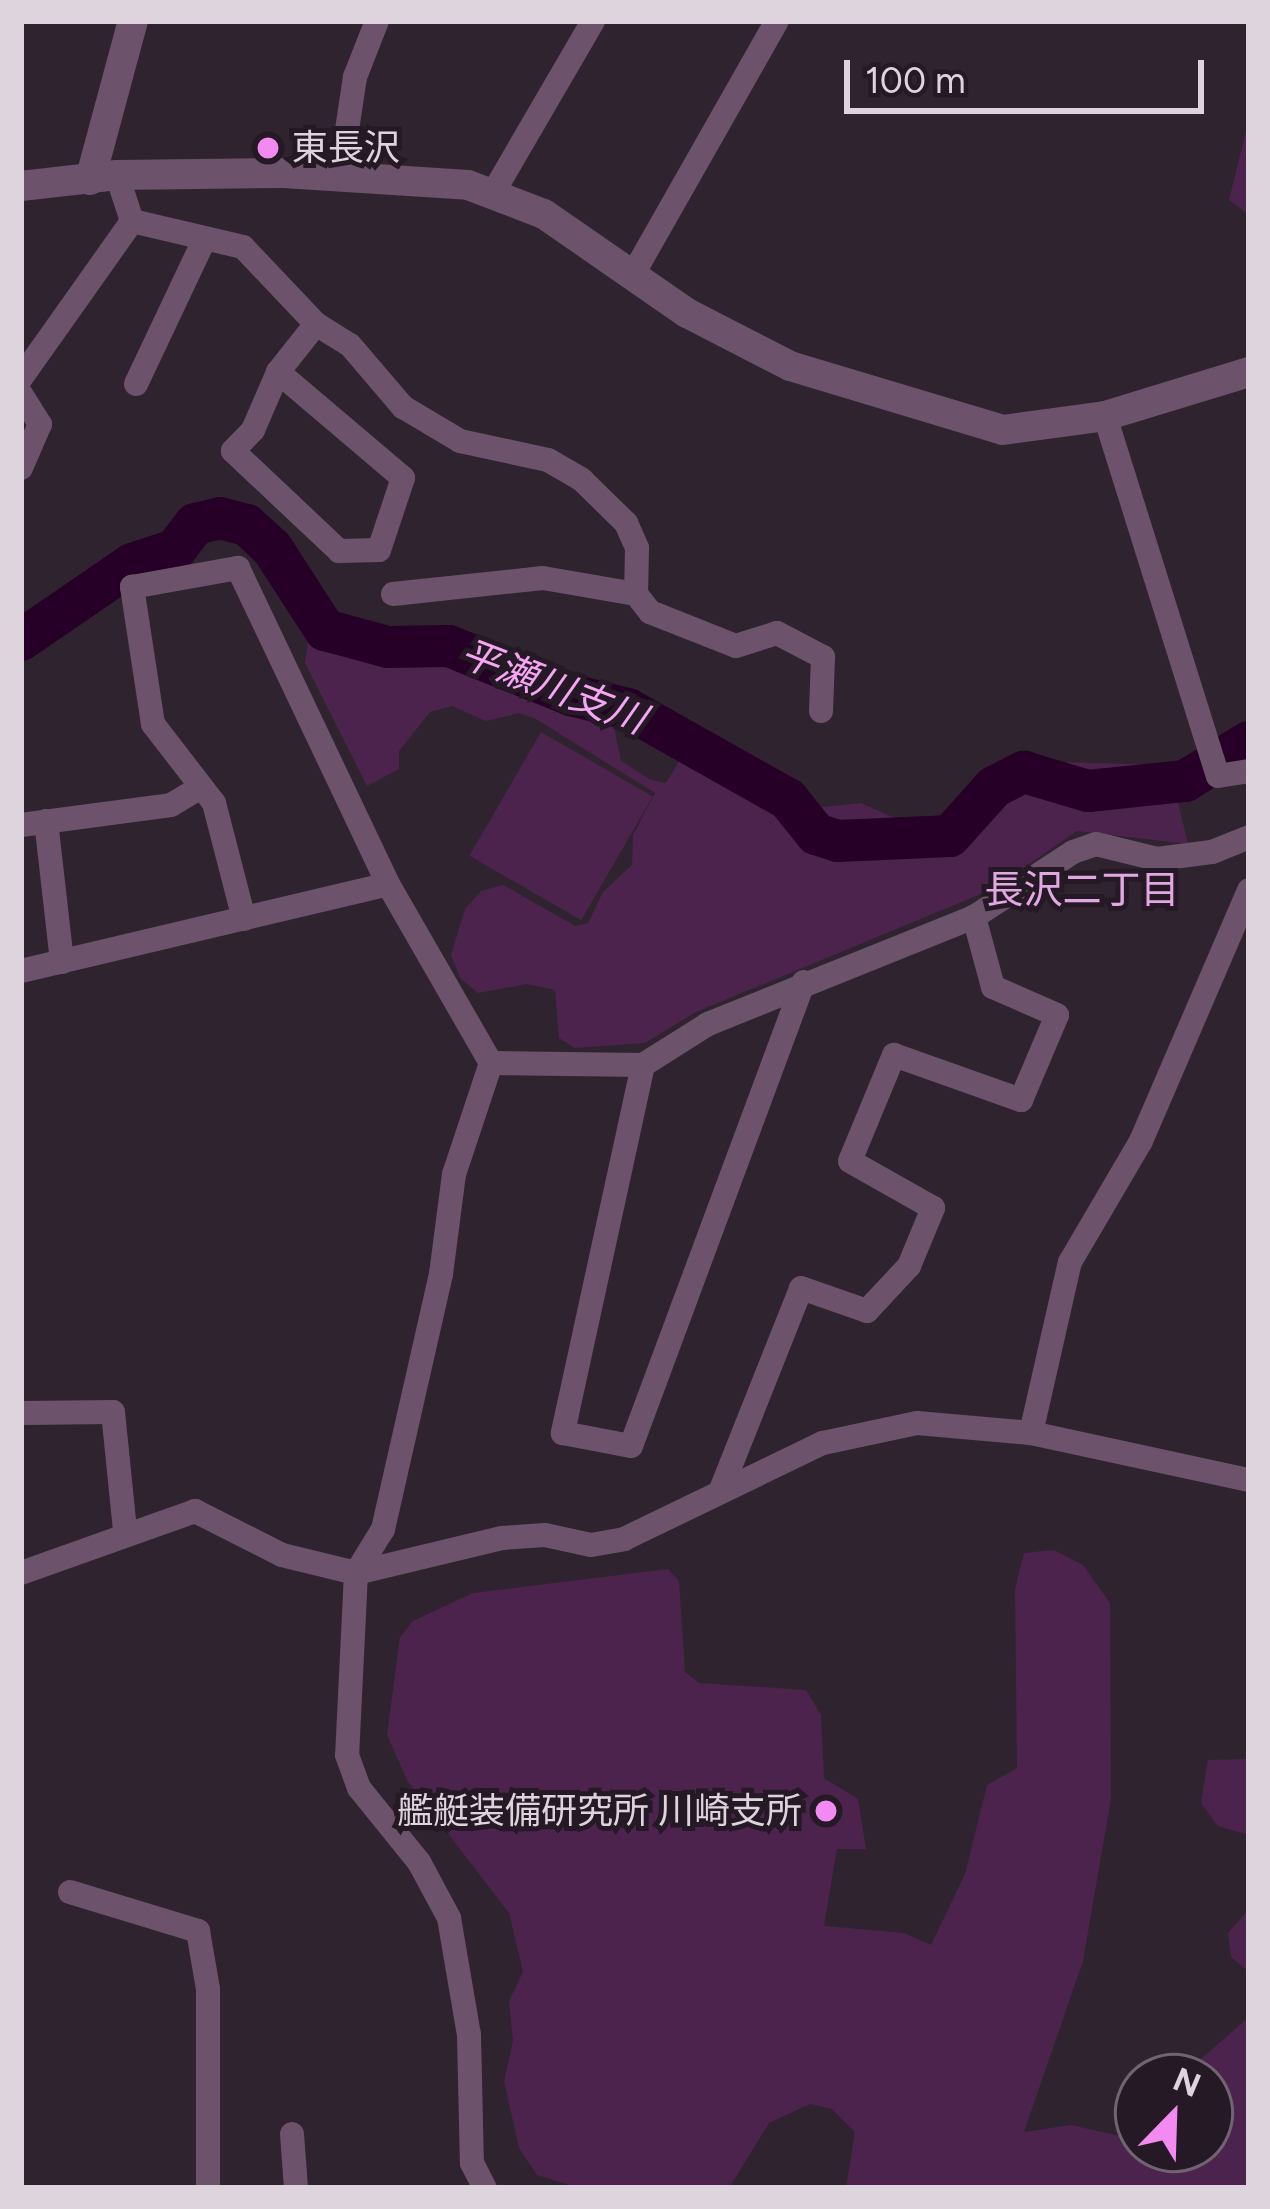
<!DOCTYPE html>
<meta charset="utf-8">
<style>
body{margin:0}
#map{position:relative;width:1270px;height:2209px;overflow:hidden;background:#302330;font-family:Figtree,"Noto Sans JP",sans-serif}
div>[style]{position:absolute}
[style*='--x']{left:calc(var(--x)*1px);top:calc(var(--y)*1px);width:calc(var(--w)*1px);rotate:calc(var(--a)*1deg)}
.green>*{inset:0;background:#4c234c;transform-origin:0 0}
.river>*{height:42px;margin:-21px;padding:0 21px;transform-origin:21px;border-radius:21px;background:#260027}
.minor>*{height:24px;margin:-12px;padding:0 12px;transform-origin:12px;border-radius:12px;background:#6c536b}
.tertiary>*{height:30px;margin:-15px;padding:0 15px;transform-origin:15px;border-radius:15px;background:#6c536b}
.dots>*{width:33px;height:33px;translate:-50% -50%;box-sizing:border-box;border:6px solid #261926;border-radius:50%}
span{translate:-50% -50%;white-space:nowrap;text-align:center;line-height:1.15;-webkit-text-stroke:10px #261926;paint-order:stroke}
.poi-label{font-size:36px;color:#ddd4dd}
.left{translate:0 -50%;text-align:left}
.right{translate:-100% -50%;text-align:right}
.water-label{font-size:39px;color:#f6a5f4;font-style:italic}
.neighbourhood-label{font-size:39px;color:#e2a8e1}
.frame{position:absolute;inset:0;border:24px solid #ddd4dd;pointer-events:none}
.north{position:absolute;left:1114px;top:2053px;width:120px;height:120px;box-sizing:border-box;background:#261926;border:3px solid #6f646f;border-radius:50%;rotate:23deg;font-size:33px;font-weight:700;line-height:48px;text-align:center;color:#ddd4dd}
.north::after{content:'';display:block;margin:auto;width:42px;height:54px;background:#f38af2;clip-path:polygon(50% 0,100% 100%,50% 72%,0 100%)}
.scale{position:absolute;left:844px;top:60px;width:360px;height:54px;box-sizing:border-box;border:6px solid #ddd4dd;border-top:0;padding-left:15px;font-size:36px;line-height:42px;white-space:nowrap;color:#ddd4dd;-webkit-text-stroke:9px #261926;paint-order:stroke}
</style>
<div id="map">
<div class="green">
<i style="clip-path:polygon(1249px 119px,1249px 215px,1229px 200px)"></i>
<i style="clip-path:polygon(337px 617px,370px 633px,483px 645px,540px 674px,606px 688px,621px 761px,651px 780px,666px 783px,679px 762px,695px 758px,777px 801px,814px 808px,861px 803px,914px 827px,965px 805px,1007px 760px,1156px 765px,1176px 794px,1188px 844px,1077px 831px,993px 889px,696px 1012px,645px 1043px,575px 1048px,559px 1038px,555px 990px,527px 984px,478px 993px,460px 978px,451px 955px,465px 909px,481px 891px,503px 885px,575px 926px,588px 923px,603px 892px,632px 865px,633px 835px,655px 793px,536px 719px,519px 713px,486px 721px,452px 706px,430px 712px,399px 751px,399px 769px,367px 786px,305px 663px,309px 635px)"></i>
<i style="left:541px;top:732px;width:129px;height:143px;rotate:30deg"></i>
<i style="clip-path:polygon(1054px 1550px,1083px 1565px,1110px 1603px,1111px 1799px,1083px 1961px,1024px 2132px,1071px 2125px,1138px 2140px,1138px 2149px,1210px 2149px,1210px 2077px,1195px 2077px,1195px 2064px,1249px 2017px,1249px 2188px,846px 2188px,855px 2132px,832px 2109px,810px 2104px,769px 2123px,729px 2188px,580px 2188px,537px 2175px,519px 2148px,504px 2081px,513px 2041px,509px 2001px,523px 1972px,509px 1913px,407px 1780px,387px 1735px,400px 1637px,413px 1621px,473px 1593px,668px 1569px,679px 1581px,685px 1672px,699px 1683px,806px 1690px,821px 1715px,824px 1778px,858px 1799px,866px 1849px,837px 1849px,824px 1926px,904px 1933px,931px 1945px,965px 1874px,987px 1785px,1017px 1768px,1015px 1589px,1024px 1553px)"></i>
<i style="clip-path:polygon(1249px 1759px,1249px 1835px,1218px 1826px,1201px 1803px,1208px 1760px)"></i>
<i style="clip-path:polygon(1249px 1909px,1249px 1972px,1231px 1957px,1228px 1933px)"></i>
</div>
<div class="river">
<i style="--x:21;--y:640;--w:135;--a:-34.4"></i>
<i style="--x:132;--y:564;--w:45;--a:-18"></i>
<i style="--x:175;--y:550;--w:33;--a:-52"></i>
<i style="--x:195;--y:524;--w:26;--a:-13"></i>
<i style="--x:220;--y:518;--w:28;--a:15"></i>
<i style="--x:247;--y:525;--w:34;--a:43"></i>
<i style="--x:272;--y:548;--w:98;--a:57.1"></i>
<i style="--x:325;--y:630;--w:65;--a:15.1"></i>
<i style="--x:388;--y:647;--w:61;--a:-0.9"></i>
<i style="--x:449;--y:646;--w:131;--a:21.9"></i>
<i style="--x:571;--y:695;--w:59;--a:13.8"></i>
<i style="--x:628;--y:709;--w:184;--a:29.4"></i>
<i style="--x:788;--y:799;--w:45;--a:51.3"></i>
<i style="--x:816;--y:834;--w:23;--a:18"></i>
<i style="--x:838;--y:841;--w:112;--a:-2.6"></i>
<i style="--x:950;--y:836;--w:66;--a:-48.1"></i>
<i style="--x:994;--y:787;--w:34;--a:-27"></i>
<i style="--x:1024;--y:772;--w:67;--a:16.5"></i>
<i style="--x:1088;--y:791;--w:98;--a:-5.9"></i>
<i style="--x:1185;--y:781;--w:75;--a:-31.4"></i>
</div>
<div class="minor">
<i style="--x:340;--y:176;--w:100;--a:-81.4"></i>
<i style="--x:355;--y:77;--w:60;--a:-68.6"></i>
<i style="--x:493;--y:193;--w:199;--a:-59.8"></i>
<i style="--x:132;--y:221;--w:114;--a:13.2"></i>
<i style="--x:243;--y:247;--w:106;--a:46.5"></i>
<i style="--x:316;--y:324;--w:61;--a:128.4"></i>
<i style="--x:278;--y:372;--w:63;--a:113.3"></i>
<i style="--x:253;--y:430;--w:29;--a:134"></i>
<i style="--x:233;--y:451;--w:146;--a:43.3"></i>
<i style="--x:339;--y:551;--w:40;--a:-1.4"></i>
<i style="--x:379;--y:550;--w:76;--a:-71.6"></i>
<i style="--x:403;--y:478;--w:164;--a:-139.7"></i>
<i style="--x:632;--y:276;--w:293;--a:-60.4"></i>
<i style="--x:316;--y:324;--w:40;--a:32"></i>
<i style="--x:350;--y:345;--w:82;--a:49.5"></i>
<i style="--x:403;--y:407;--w:66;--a:30.8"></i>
<i style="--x:460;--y:441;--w:90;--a:12.2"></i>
<i style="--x:548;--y:460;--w:39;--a:30"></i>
<i style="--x:582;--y:480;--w:62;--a:44.3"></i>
<i style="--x:626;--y:523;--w:27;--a:66"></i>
<i style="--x:637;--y:548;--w:46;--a:91.2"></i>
<i style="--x:636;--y:594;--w:23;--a:52"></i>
<i style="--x:650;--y:612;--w:92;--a:21.6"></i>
<i style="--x:736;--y:646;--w:43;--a:-17.6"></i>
<i style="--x:777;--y:633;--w:52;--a:27.6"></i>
<i style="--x:823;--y:657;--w:54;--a:92.1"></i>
<i style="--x:21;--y:378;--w:192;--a:-54.7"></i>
<i style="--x:132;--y:221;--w:48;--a:-108.1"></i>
<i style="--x:136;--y:384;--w:157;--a:-64.7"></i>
<i style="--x:21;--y:394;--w:36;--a:58"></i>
<i style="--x:40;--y:424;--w:48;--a:113.4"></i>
<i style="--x:1105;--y:416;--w:377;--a:72.6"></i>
<i style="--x:1218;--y:776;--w:31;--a:-9"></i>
<i style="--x:393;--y:594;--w:151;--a:-6.1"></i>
<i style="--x:543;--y:578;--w:94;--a:9.8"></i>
<i style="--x:46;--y:821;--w:142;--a:83.5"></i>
<i style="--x:21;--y:825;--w:151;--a:-7.6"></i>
<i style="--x:171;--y:805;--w:35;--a:-31"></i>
<i style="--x:244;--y:919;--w:120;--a:-104.5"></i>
<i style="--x:214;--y:803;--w:100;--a:-127.7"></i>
<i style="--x:153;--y:724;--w:139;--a:-98.7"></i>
<i style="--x:132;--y:587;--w:108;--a:-10.2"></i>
<i style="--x:238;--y:568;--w:350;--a:64.6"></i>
<i style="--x:388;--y:884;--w:207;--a:60.1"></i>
<i style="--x:491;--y:1063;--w:117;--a:108.4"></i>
<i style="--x:454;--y:1174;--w:101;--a:97.4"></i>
<i style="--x:441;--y:1274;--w:262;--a:102.8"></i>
<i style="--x:383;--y:1529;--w:52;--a:121.5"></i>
<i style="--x:356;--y:1573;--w:182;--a:92.8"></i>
<i style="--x:347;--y:1755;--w:35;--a:70"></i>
<i style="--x:359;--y:1788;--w:95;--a:51"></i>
<i style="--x:419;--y:1862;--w:64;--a:61.8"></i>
<i style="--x:449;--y:1918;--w:119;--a:80.3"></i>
<i style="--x:469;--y:2035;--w:128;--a:88.7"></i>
<i style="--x:472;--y:2163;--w:28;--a:63"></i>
<i style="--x:21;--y:971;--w:377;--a:-13.3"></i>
<i style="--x:491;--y:1063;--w:152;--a:0.8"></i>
<i style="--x:643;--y:1065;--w:77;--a:-32.2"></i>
<i style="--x:708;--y:1024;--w:287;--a:-21.9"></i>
<i style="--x:974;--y:917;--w:118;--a:-33.3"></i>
<i style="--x:1073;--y:852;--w:24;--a:-19"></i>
<i style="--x:1096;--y:844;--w:63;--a:13.8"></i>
<i style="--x:1157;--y:859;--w:55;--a:-7.3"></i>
<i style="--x:1212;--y:852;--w:40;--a:-22"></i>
<i style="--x:643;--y:1065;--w:377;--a:102.3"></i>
<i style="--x:563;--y:1433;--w:69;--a:10.8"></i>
<i style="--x:631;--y:1446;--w:495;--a:-69.6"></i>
<i style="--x:21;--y:1413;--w:92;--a:-0.6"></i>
<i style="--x:113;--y:1412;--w:120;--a:84.2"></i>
<i style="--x:1031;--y:1433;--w:175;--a:-77.2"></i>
<i style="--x:1070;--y:1262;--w:140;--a:-59.6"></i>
<i style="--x:1141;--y:1141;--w:273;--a:-66.7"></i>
<i style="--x:722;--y:1487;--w:214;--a:-68.3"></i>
<i style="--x:801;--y:1288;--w:70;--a:19.2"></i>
<i style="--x:867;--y:1311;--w:62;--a:-47"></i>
<i style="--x:909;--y:1266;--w:63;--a:-67.5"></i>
<i style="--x:933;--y:1208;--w:95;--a:-150.5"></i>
<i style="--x:850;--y:1161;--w:115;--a:-67.5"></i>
<i style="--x:894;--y:1055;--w:135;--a:19.5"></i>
<i style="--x:1021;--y:1100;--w:92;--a:-67"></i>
<i style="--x:1057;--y:1015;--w:70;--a:-156.4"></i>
<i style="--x:993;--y:987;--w:73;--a:-105.2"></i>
<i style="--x:21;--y:1573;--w:185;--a:-19.6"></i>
<i style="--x:195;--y:1511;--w:97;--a:26.8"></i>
<i style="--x:282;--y:1555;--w:76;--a:13.7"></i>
<i style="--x:356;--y:1573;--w:150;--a:-13.5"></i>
<i style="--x:502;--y:1538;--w:43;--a:-4"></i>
<i style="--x:545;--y:1535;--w:47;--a:12.3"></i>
<i style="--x:591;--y:1545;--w:34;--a:-10"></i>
<i style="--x:624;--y:1539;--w:221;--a:-25.8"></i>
<i style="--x:823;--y:1443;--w:96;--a:-12"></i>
<i style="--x:917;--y:1423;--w:114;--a:5"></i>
<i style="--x:1031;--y:1433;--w:223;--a:12.2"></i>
<i style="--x:70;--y:1892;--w:134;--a:16.9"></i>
<i style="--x:198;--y:1931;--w:59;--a:80.2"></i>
<i style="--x:208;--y:1989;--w:199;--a:90"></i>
<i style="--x:292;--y:2134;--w:54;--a:85.8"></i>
</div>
<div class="tertiary">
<i style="--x:90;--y:180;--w:165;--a:-74.9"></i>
<i style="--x:21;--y:186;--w:97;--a:-6.5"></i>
<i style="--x:117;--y:175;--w:167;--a:-0.7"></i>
<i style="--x:284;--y:173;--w:184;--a:3.7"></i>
<i style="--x:468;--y:185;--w:81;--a:20.9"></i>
<i style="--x:544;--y:214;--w:174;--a:34.7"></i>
<i style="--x:687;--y:313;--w:116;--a:27.2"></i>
<i style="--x:790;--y:366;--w:222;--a:16.7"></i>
<i style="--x:1003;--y:430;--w:103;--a:-7.8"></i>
<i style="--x:1105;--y:416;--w:151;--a:-17"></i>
</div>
<div class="dots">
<i style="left:268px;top:148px;background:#f38af2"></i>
<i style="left:826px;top:1811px;background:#f38af2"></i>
</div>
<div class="poi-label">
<span class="left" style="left:292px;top:148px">東長沢</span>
<span class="right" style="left:802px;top:1811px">艦艇装備研究所 川崎支所</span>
</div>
<div class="water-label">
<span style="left:553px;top:687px;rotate:21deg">平瀬川支川</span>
</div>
<div class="neighbourhood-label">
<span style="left:1082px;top:890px">長沢二丁目</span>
</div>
<div class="frame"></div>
<div class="north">N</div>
<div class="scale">100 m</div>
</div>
